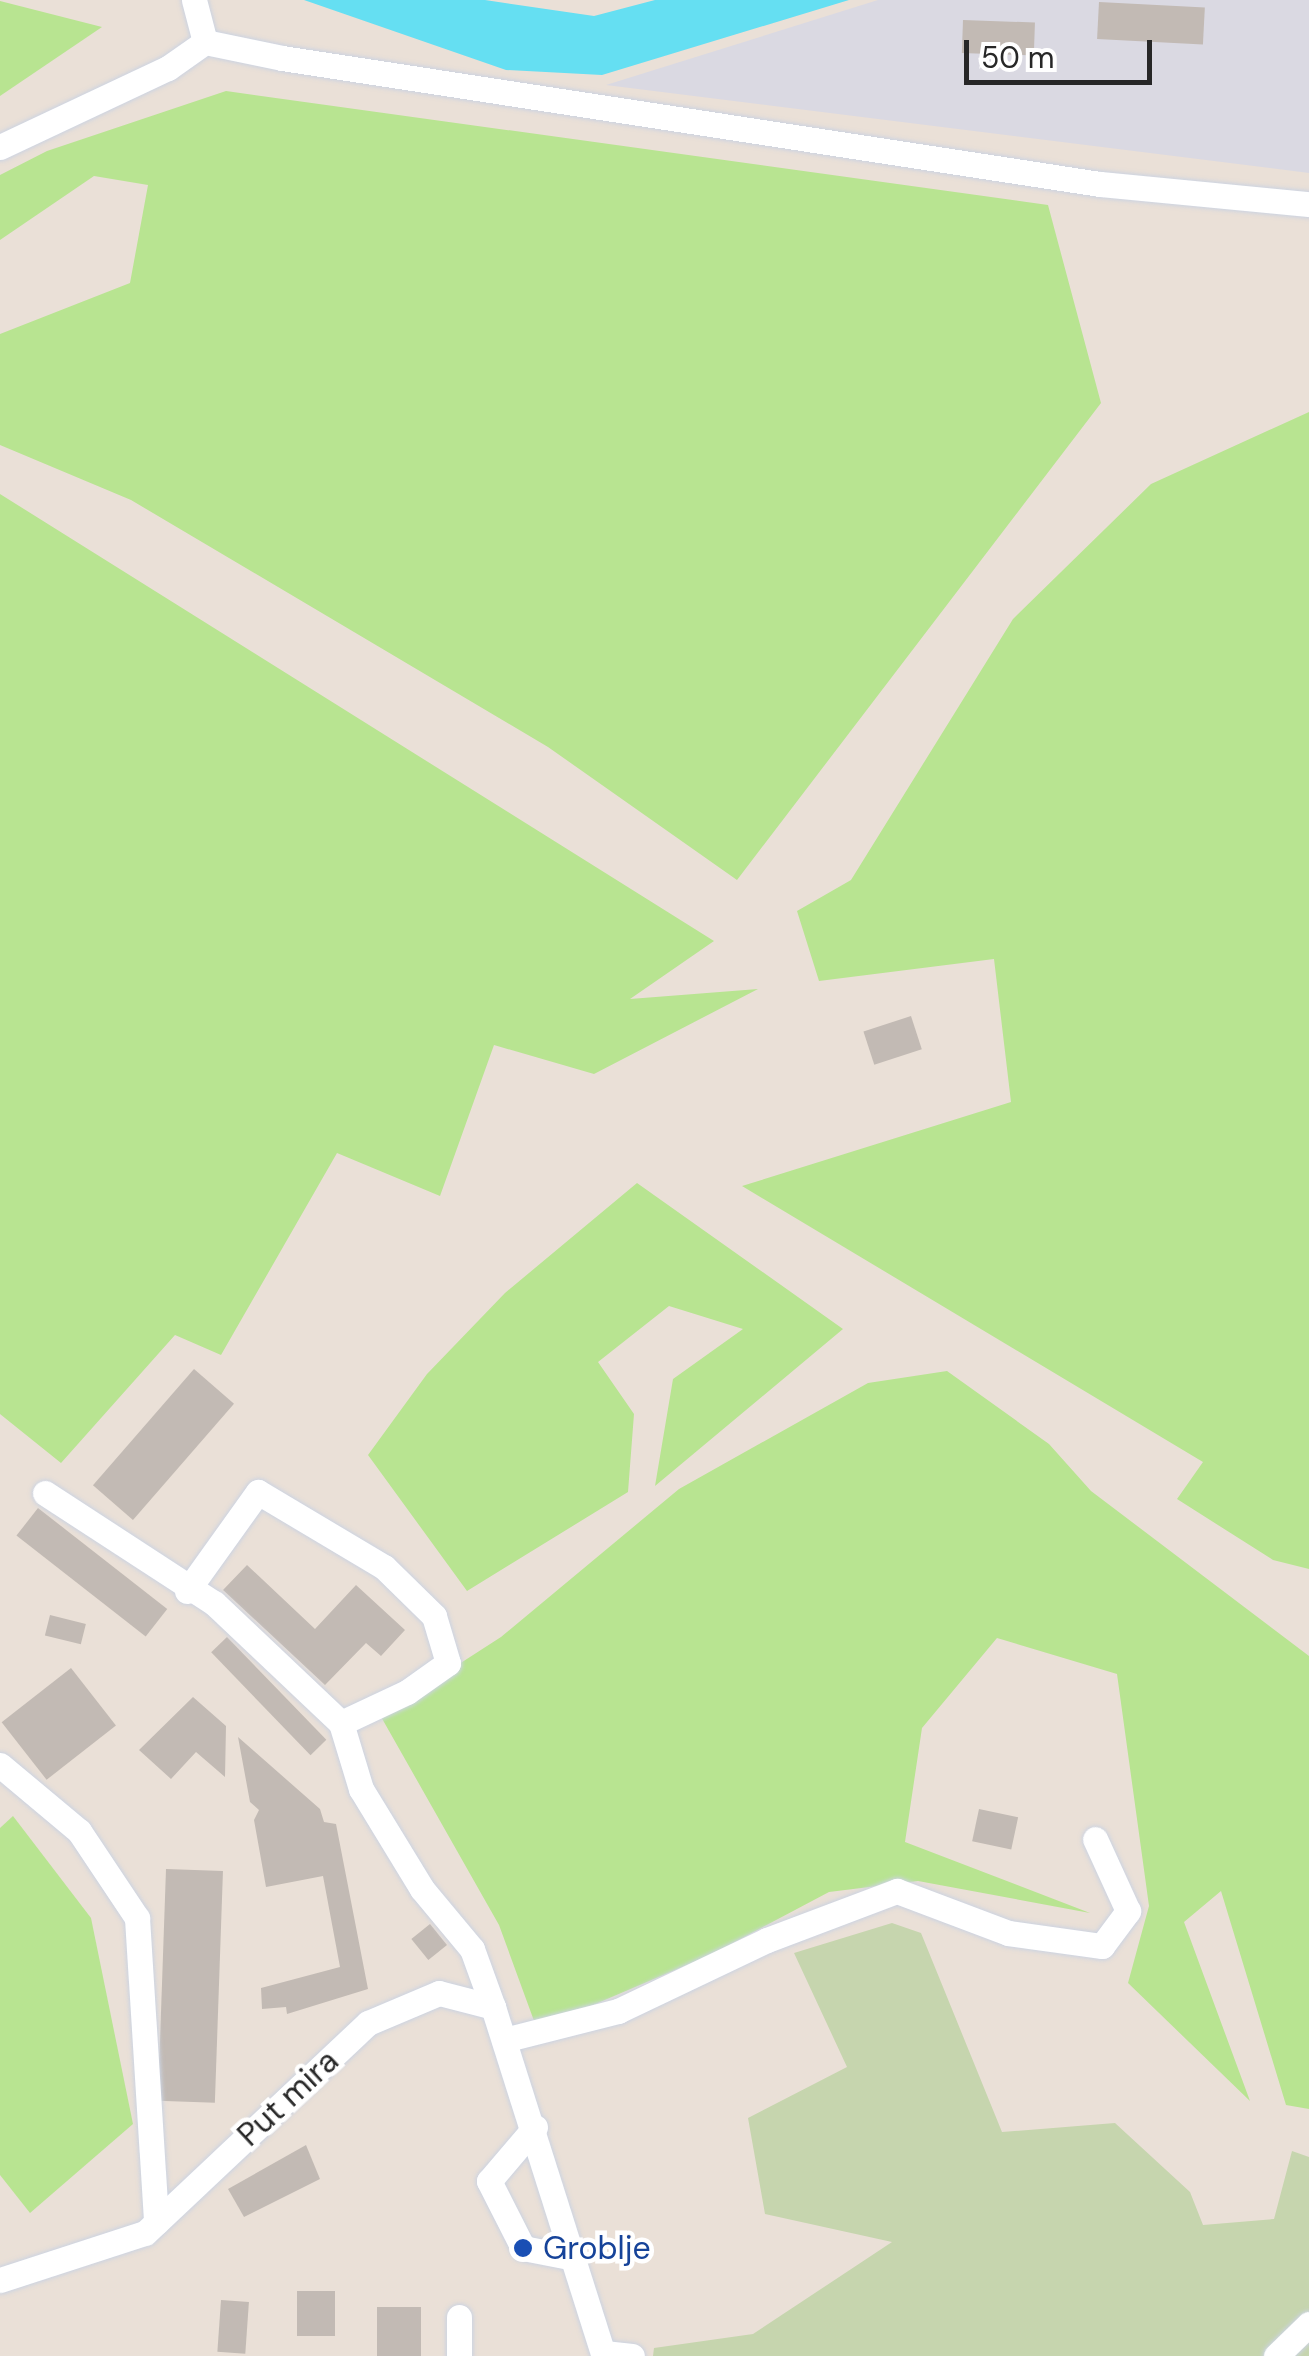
<!DOCTYPE html>
<style>
body{margin:0}
#map{position:relative;width:1309px;height:2356px;overflow:hidden;background:#eae0d7;font-family:"DM Sans",sans-serif}
div>[style]{position:absolute}
[style*='--x']{left:calc(var(--x)*1px);top:calc(var(--y)*1px);width:calc(var(--w)*1px);rotate:calc(var(--a)*1deg)}
.industrial>*{inset:0;background:#dad9e2}
.green>*{inset:0;background:#b8e491}
.cemetery>*{inset:0;background:#c6d5ae}
.water>*{inset:0;background:#65dff2}
.building>*{inset:0;background:#c2bab4;transform-origin:0 0}
.roads{filter:drop-shadow(0 0 2px #ccd3e1) drop-shadow(0 0 2px #ccd3e1)}
.minor>*{height:25px;margin:-12.5px;padding:0 12.5px;transform-origin:12.5px;border-radius:12.5px;background:#fff}
.dots>*{width:28px;height:28px;translate:-50% -50%;box-sizing:border-box;border:5px solid #fff;border-radius:50%}
span{translate:-50% -50%;white-space:nowrap;text-align:center;line-height:1.15;-webkit-text-stroke:9px #fff;paint-order:stroke}
.street-label{font-size:32px;color:#272727}
.transit-label{font-size:32px;color:#164399}
.left{translate:0 -50%;text-align:left}
.scale{position:absolute;left:964px;top:40px;width:188px;height:45px;box-sizing:border-box;border:5px solid #272727;border-top:0;padding-left:12px;font-size:30px;line-height:35px;white-space:nowrap;color:#272727;-webkit-text-stroke:8px #fff;paint-order:stroke}
</style>
<div id="map">
<div class="industrial">
<i style="clip-path:polygon(878px 0,1309px 0,1309px 173px,606px 85px)"></i>
</div>
<div class="green">
<i style="clip-path:polygon(0 1px,102px 27px,0 96px)"></i>
<i style="clip-path:polygon(226px 91px,1048px 205px,1101px 403px,737px 880px,548px 747px,131px 500px,0 445px,0 334px,130px 283px,148px 185px,94px 176px,0 240px,0 175px,47px 151px)"></i>
<i style="clip-path:polygon(1309px 412px,1309px 1569px,1273px 1560px,1177px 1499px,1203px 1462px,742px 1186px,1011px 1102px,994px 959px,819px 981px,797px 911px,851px 880px,1013px 619px,1151px 484px)"></i>
<i style="clip-path:polygon(0 494px,714px 941px,630px 999px,758px 989px,594px 1074px,494px 1045px,440px 1196px,337px 1153px,221px 1355px,175px 1335px,61px 1463px,0 1414px)"></i>
<i style="clip-path:polygon(637px 1183px,843px 1329px,655px 1486px,673px 1379px,743px 1329px,669px 1306px,598px 1362px,634px 1414px,628px 1492px,467px 1591px,368px 1455px,427px 1374px,505px 1293px)"></i>
<i style="clip-path:polygon(947px 1371px,1049px 1444px,1091px 1491px,1309px 1656px,1309px 2109px,1286px 2105px,1221px 1891px,1184px 1922px,1250px 2101px,1128px 1983px,1149px 1906px,1117px 1674px,997px 1638px,922px 1728px,905px 1842px,1090px 1913px,918px 1881px,829px 1892px,710px 1955px,537px 2029px,499px 1925px,380px 1715px,501px 1637px,679px 1489px,868px 1383px)"></i>
<i style="clip-path:polygon(13px 1816px,91px 1918px,133px 2124px,30px 2213px,0 2175px,0 1828px)"></i>
</div>
<div class="cemetery">
<i style="clip-path:polygon(892px 1923px,921px 1933px,1002px 2132px,1115px 2123px,1190px 2192px,1203px 2225px,1274px 2219px,1292px 2151px,1309px 2157px,1309px 2356px,653px 2356px,654px 2348px,753px 2334px,892px 2242px,765px 2214px,748px 2118px,847px 2067px,794px 1953px)"></i>
</div>
<div class="water">
<i style="clip-path:polygon(304px 0,485px 0,594px 16px,655px 0,849px 0,602px 75px,506px 70px)"></i>
</div>
<div class="building">
<i style="left:1099px;top:2px;width:106px;height:37px;rotate:3deg"></i>
<i style="left:963px;top:20px;width:72px;height:33px;rotate:2deg"></i>
<i style="left:911px;top:1016px;width:35px;height:50px;rotate:72deg"></i>
<i style="left:194px;top:1369px;width:53px;height:154px;rotate:41deg"></i>
<i style="left:38px;top:1508px;width:164px;height:35px;rotate:38deg"></i>
<i style="clip-path:polygon(247px 1565px,315px 1629px,356px 1585px,405px 1630px,381px 1656px,366px 1643px,325px 1685px,223px 1590px)"></i>
<i style="left:50px;top:1615px;width:37px;height:21px;rotate:14deg"></i>
<i style="left:227px;top:1637px;width:143px;height:22px;rotate:46deg"></i>
<i style="left:71px;top:1668px;width:73px;height:88px;rotate:52deg"></i>
<i style="clip-path:polygon(193px 1697px,226px 1726px,225px 1777px,196px 1752px,171px 1779px,139px 1750px)"></i>
<i style="clip-path:polygon(238px 1737px,320px 1809px,324px 1822px,336px 1824px,368px 1989px,287px 2014px,286px 2007px,262px 2009px,261px 1988px,340px 1967px,323px 1876px,266px 1887px,254px 1820px,259px 1810px,250px 1802px)"></i>
<i style="left:979px;top:1809px;width:40px;height:33px;rotate:12deg"></i>
<i style="left:166px;top:1869px;width:57px;height:232px;rotate:2deg"></i>
<i style="left:430px;top:1924px;width:27px;height:24px;rotate:51deg"></i>
<i style="clip-path:polygon(306px 2145px,320px 2179px,244px 2217px,228px 2189px)"></i>
<i style="left:297px;top:2291px;width:38px;height:45px"></i>
<i style="left:221px;top:2300px;width:28px;height:52px;rotate:4deg"></i>
<i style="left:377px;top:2307px;width:44px;height:49px"></i>
</div>
<div class="roads">
<div class="minor">
<i style="--x:194;--y:0;--w:43;--a:75.3"></i>
<i style="--x:205;--y:42;--w:79;--a:11.7"></i>
<i style="--x:282;--y:58;--w:828;--a:8.76"></i>
<i style="--x:1100;--y:184;--w:210;--a:5.5"></i>
<i style="--x:0;--y:147;--w:186;--a:-25.2"></i>
<i style="--x:168;--y:68;--w:45;--a:-35.1"></i>
<i style="--x:45;--y:1493;--w:202;--a:33.1"></i>
<i style="--x:214;--y:1603;--w:175;--a:43.4"></i>
<i style="--x:187;--y:1591;--w:122;--a:-54.4"></i>
<i style="--x:258;--y:1492;--w:147;--a:30.8"></i>
<i style="--x:384;--y:1567;--w:70;--a:44.4"></i>
<i style="--x:434;--y:1616;--w:49;--a:73.4"></i>
<i style="--x:448;--y:1663;--w:50;--a:144.7"></i>
<i style="--x:407;--y:1692;--w:73;--a:154.8"></i>
<i style="--x:341;--y:1723;--w:69;--a:73.1"></i>
<i style="--x:361;--y:1789;--w:117;--a:58.6"></i>
<i style="--x:422;--y:1889;--w:78;--a:50.2"></i>
<i style="--x:472;--y:1949;--w:62;--a:70.1"></i>
<i style="--x:0;--y:1765;--w:103;--a:39.9"></i>
<i style="--x:79;--y:1831;--w:105;--a:56.3"></i>
<i style="--x:137;--y:1918;--w:305;--a:86.4"></i>
<i style="--x:504;--y:2040;--w:118;--a:-14.3"></i>
<i style="--x:618;--y:2011;--w:165;--a:-25.5"></i>
<i style="--x:767;--y:1940;--w:139;--a:-20.7"></i>
<i style="--x:897;--y:1891;--w:119;--a:20.7"></i>
<i style="--x:1008;--y:1933;--w:95;--a:7.9"></i>
<i style="--x:1102;--y:1946;--w:44;--a:-53.4"></i>
<i style="--x:1128;--y:1911;--w:79;--a:-114.6"></i>
<i style="--x:535;--y:2127;--w:71;--a:130.4"></i>
<i style="--x:489;--y:2181;--w:75;--a:63.1"></i>
<i style="--x:523;--y:2248;--w:47;--a:11.1"></i>
<i style="--x:0;--y:2280;--w:152;--a:-18"></i>
<i style="--x:145;--y:2233;--w:306;--a:-43.3"></i>
<i style="--x:368;--y:2023;--w:77;--a:-22.9"></i>
<i style="--x:439;--y:1993;--w:56;--a:14.5"></i>
<i style="--x:493;--y:2007;--w:366;--a:72.4"></i>
<i style="--x:459;--y:2317;--w:39;--a:90"></i>
<i style="--x:604;--y:2353;--w:28;--a:6"></i>
<i style="--x:1276;--y:2356;--w:46;--a:-44.1"></i>
</div>
</div>
<div class="dots">
<i style="left:523px;top:2248px;background:#1a4fb4"></i>
</div>
<div class="street-label">
<span style="left:288px;top:2098px;rotate:-43deg">Put mira</span>
</div>
<div class="transit-label">
<span class="left" style="left:543px;top:2248px">Groblje</span>
</div>
<div class="scale">50 m</div>
</div>
